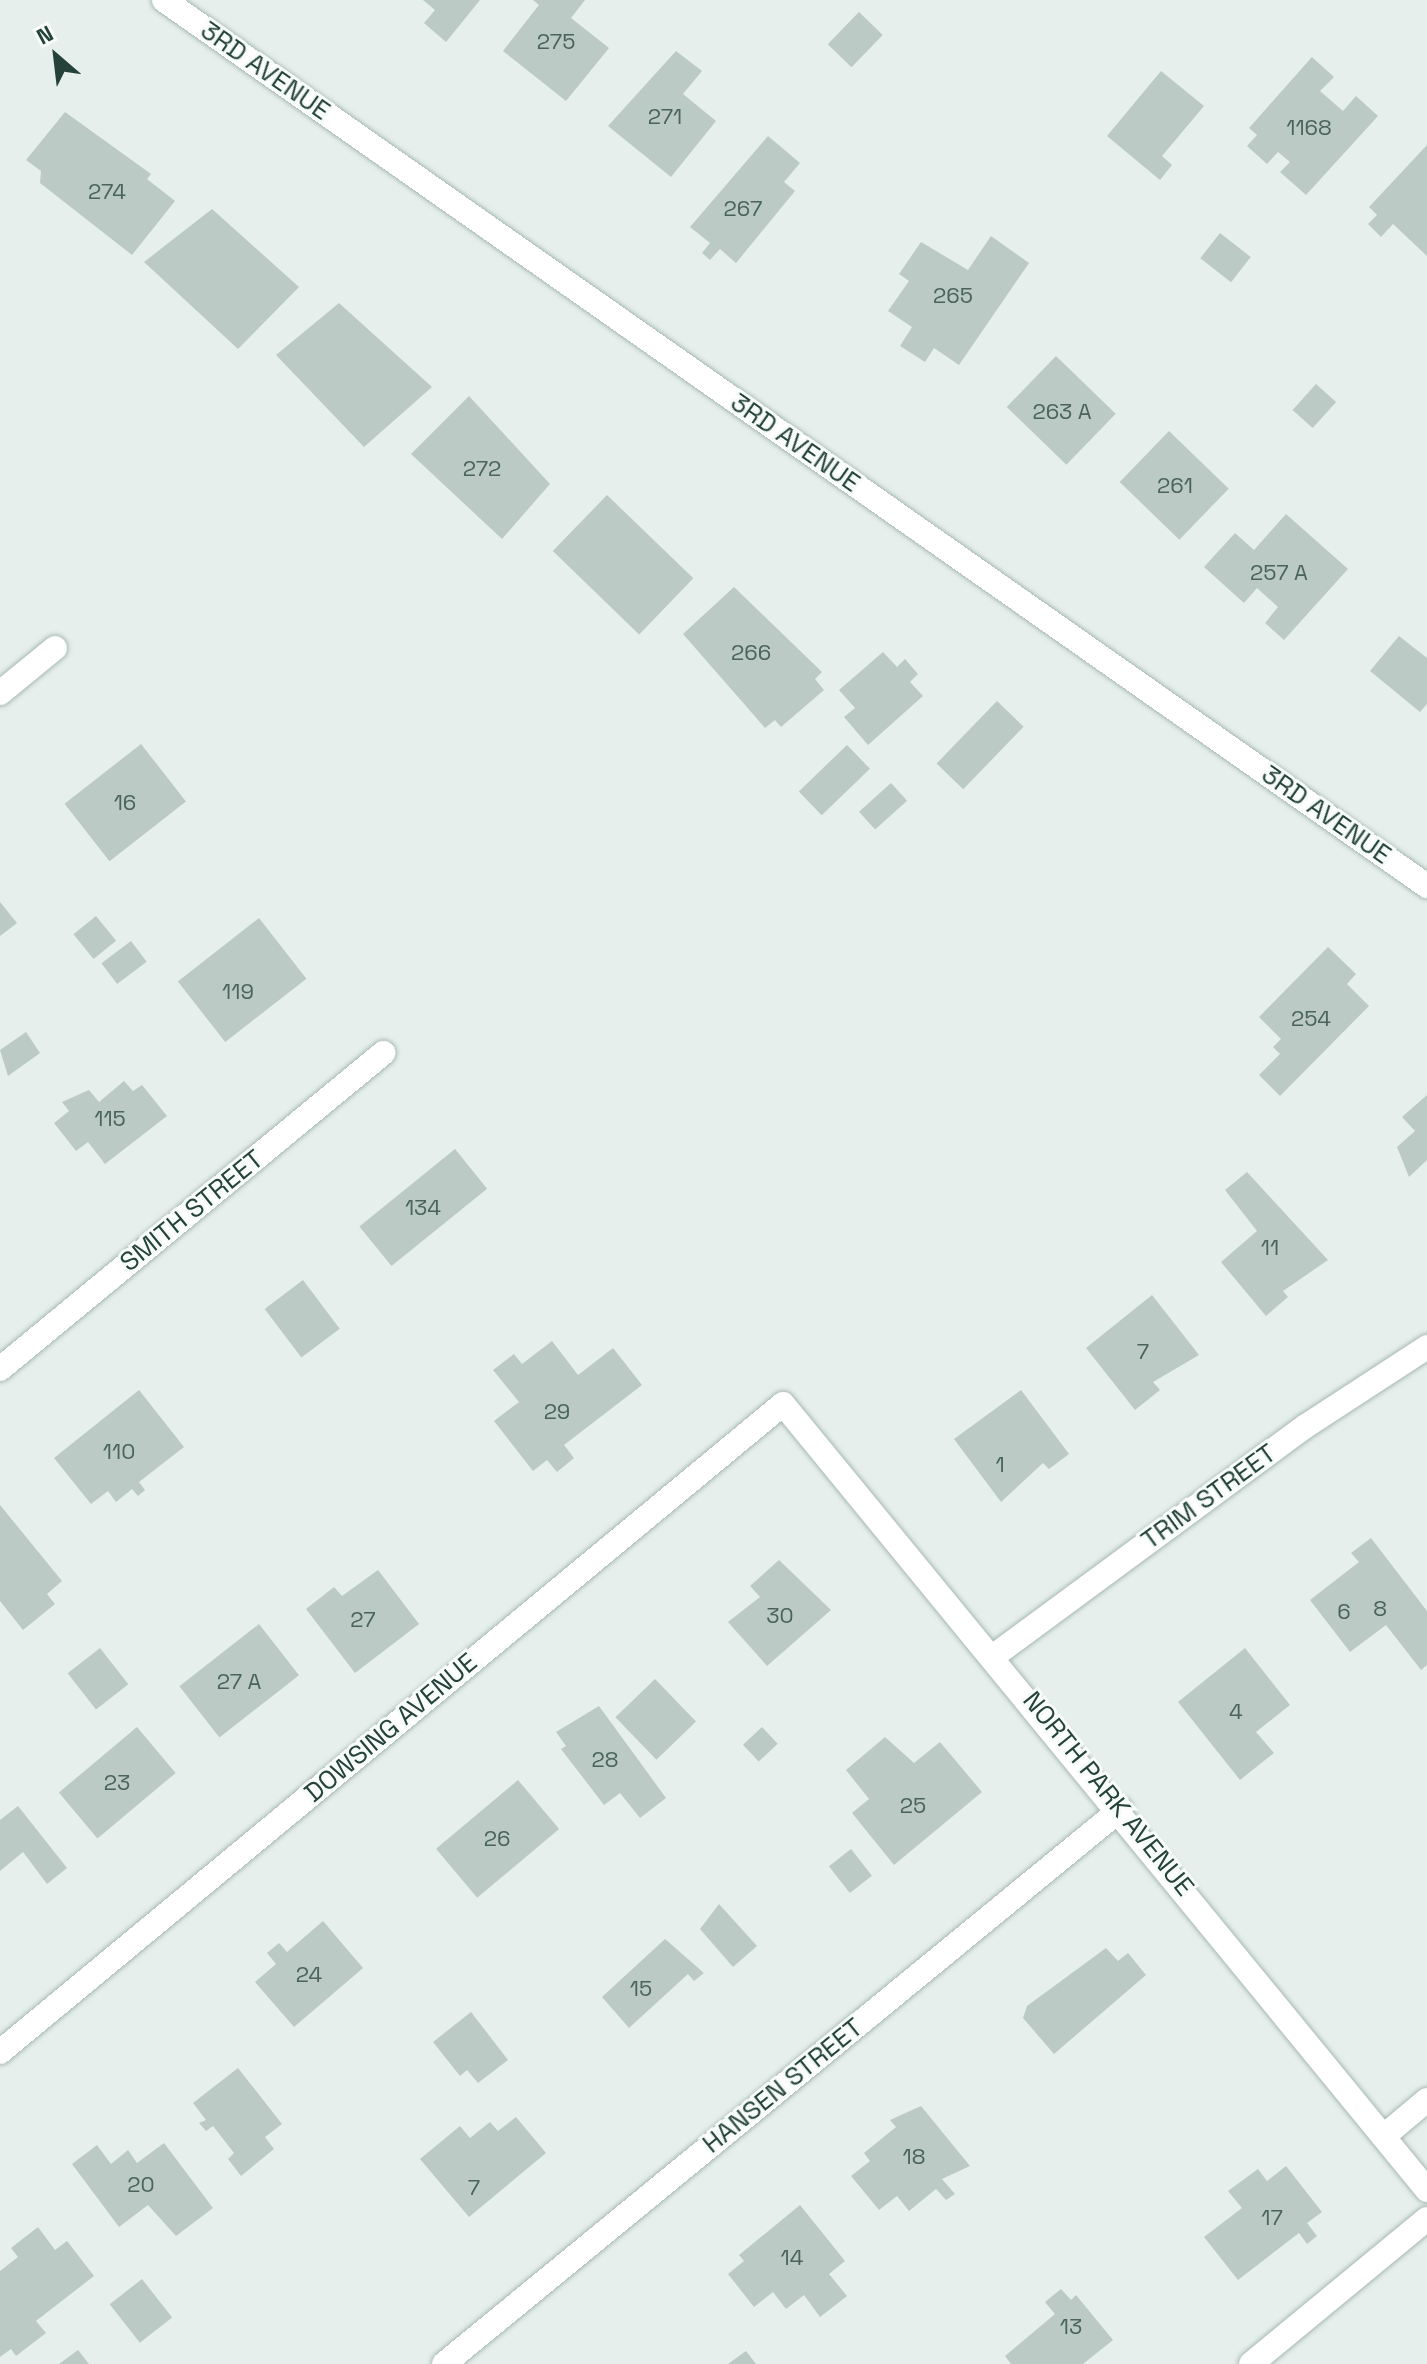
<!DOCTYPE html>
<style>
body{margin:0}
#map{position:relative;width:1427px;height:2364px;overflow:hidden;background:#e6efeb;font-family:"Space Grotesk",sans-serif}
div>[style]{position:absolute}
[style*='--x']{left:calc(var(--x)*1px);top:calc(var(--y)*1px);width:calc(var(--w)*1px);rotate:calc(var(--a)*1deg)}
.building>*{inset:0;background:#bbcac4;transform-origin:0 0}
.roads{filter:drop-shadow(0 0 2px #a8b8b2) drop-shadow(0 0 2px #a8b8b2)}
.minor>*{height:24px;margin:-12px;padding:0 12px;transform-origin:12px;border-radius:12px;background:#fff}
span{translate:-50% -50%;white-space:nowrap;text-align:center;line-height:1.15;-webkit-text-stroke:6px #f7fbf9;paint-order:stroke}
.number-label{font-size:22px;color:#4a645c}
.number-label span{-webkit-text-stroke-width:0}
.street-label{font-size:26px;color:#24423a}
.north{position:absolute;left:16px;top:16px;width:80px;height:80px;-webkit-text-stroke:6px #f7fbf9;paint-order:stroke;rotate:332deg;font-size:22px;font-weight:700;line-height:32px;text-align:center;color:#24423a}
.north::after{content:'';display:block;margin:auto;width:28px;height:36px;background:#24423a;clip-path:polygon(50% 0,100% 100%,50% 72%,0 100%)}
</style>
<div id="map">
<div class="building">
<i style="clip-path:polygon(423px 0,480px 0,446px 42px,424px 23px,435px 10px)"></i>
<i style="clip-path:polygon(533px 0,585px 0,571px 18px,609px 48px,566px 101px,503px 51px,539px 5px)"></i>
<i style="left:859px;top:12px;width:33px;height:45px;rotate:44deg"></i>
<i style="clip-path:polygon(676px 51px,702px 71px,683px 94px,716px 121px,671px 177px,608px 126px)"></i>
<i style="clip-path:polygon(1312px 57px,1334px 77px,1320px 91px,1343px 111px,1356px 96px,1378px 116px,1306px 195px,1280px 172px,1290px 162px,1278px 152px,1267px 164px,1247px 146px,1257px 135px,1249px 128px)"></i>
<i style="clip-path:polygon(1161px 71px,1204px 106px,1162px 156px,1172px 165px,1160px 180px,1107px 136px)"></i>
<i style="clip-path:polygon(65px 112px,151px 174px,147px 179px,175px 201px,132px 255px,40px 183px,41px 171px,26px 160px)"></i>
<i style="clip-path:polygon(768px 136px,800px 163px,784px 182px,795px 191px,736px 263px,720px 249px,710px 260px,702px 253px,710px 243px,690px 227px)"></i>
<i style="clip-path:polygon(1427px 145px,1427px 256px,1393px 224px,1381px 237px,1368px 224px,1377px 215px,1369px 207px)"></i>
<i style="clip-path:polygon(212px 209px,299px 287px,238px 349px,144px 262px)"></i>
<i style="left:1220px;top:233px;width:39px;height:32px;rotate:38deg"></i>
<i style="clip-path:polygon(991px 236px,1029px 263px,959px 365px,934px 348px,925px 362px,900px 346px,912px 327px,888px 311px,909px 281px,899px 274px,921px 242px,968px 270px)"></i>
<i style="clip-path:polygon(339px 303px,432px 387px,364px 447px,276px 355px)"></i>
<i style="left:1056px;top:356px;width:83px;height:71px;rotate:44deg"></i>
<i style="left:1316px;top:384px;width:27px;height:35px;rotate:42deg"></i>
<i style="clip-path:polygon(469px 396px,550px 484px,502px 539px,411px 454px)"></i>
<i style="left:1169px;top:431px;width:83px;height:71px;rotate:44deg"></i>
<i style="left:607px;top:495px;width:120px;height:78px;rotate:44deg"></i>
<i style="clip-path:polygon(1286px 514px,1348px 569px,1284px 640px,1265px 623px,1278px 607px,1257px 588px,1244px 603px,1204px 567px,1235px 533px,1254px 550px)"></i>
<i style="clip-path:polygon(734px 587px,822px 672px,815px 679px,824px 690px,781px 727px,775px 720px,765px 728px,683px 634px)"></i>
<i style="clip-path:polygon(1399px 636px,1427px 658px,1427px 704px,1420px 712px,1370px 671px)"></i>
<i style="clip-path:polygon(883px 652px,897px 667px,905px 659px,918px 674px,910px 682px,923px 696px,868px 745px,844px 717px,855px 708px,839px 690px)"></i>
<i style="left:997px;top:701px;width:37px;height:87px;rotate:44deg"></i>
<i style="left:141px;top:744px;width:73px;height:97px;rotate:52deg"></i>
<i style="left:847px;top:745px;width:33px;height:67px;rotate:46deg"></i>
<i style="left:891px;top:783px;width:24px;height:43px;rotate:48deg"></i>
<i style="clip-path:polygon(0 902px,17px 923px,0 936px)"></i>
<i style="left:96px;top:916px;width:32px;height:29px;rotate:51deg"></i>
<i style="left:259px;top:918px;width:77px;height:103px;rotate:52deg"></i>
<i style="left:131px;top:941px;width:26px;height:37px;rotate:53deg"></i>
<i style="clip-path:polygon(1328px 947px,1356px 974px,1347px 984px,1369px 1006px,1280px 1096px,1259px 1075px,1280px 1054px,1273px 1047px,1281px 1039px,1259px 1017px)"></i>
<i style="clip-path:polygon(26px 1032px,40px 1053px,8px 1076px,0 1050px)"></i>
<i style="clip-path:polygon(124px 1081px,133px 1091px,142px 1085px,167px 1116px,105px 1164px,88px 1142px,76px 1151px,54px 1123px,69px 1111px,62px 1102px,89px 1090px,99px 1102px)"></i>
<i style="clip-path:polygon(1427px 1095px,1427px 1160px,1409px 1177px,1397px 1147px,1415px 1131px,1402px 1117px)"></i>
<i style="left:455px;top:1149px;width:51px;height:123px;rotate:51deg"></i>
<i style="clip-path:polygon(1247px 1172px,1328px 1260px,1283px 1291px,1288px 1297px,1266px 1316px,1221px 1262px,1257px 1231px,1225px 1190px)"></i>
<i style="left:303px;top:1280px;width:61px;height:48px;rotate:53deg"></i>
<i style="clip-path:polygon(1152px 1295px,1199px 1355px,1153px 1382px,1160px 1390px,1135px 1410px,1086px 1348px)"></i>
<i style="clip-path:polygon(552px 1341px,578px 1375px,613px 1348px,642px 1385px,564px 1445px,574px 1458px,557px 1472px,547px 1460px,533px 1471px,494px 1421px,519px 1402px,493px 1370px,514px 1354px,522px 1364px)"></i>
<i style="clip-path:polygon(139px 1390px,184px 1447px,139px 1482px,145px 1490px,138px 1496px,132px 1489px,116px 1502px,108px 1491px,91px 1504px,54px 1458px)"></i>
<i style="clip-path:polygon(1021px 1390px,1069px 1454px,1049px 1469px,1043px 1463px,1001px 1502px,954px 1439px)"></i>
<i style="clip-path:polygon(0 1505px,62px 1581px,47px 1594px,55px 1604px,23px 1630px,0 1601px)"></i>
<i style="clip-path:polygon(1371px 1538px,1427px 1611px,1427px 1665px,1421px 1670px,1386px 1625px,1350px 1652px,1310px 1600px,1359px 1562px,1351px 1553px)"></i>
<i style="clip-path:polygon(779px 1560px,831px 1610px,767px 1666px,728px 1622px,760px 1597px,750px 1586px)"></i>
<i style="clip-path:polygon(378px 1570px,419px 1624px,355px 1673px,306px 1609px,334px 1587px,342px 1596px)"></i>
<i style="left:259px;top:1624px;width:65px;height:101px;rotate:52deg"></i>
<i style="left:100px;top:1648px;width:46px;height:41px;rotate:52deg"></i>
<i style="clip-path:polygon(1245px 1648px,1290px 1705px,1256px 1732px,1274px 1753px,1240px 1780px,1178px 1702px)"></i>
<i style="left:655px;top:1679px;width:59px;height:55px;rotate:46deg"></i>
<i style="clip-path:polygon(599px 1706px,666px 1798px,640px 1818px,620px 1793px,604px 1805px,561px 1749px,566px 1746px,556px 1732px)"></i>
<i style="left:137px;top:1727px;width:60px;height:102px;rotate:50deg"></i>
<i style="left:762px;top:1727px;width:23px;height:26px;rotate:47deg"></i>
<i style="clip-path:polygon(885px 1737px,914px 1763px,940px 1742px,982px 1792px,894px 1865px,852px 1813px,869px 1799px,846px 1770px)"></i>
<i style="left:518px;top:1780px;width:64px;height:107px;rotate:50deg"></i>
<i style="clip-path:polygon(18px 1806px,67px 1868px,47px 1884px,23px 1852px,0 1871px,0 1820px)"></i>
<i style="left:851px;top:1849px;width:34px;height:28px;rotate:52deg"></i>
<i style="clip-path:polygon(719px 1904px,757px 1946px,733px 1967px,700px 1929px)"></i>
<i style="clip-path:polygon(323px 1921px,363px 1968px,294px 2027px,255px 1982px,276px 1964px,267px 1953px,279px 1943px,287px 1952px)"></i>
<i style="clip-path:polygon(665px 1939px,704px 1973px,694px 1981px,688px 1974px,629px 2028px,602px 1997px)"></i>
<i style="clip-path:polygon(1106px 1948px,1118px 1961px,1128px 1953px,1146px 1975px,1054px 2054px,1023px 2018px,1027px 2006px)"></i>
<i style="clip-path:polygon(471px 2012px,508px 2060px,478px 2083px,467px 2070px,460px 2076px,433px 2042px)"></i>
<i style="clip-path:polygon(238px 2068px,282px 2124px,265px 2137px,274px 2149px,241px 2176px,228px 2159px,234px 2153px,213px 2126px,206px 2131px,199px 2123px,206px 2120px,193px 2103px)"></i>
<i style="clip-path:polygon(921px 2106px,970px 2166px,942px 2179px,955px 2194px,946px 2200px,936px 2189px,909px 2211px,897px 2196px,879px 2210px,851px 2176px,870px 2161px,864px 2153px,896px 2127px,890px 2120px)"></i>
<i style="clip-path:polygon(516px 2117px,546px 2153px,469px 2217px,420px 2159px,460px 2126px,470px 2138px,490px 2122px,498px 2131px)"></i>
<i style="clip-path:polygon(164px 2143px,213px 2208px,176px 2236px,148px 2205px,119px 2227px,72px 2164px,97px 2145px,111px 2164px,128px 2150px,137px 2163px)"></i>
<i style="clip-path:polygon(1286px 2166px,1322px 2212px,1307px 2223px,1317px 2236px,1307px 2244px,1299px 2233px,1238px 2280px,1204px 2237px,1242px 2208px,1228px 2191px,1258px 2169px,1267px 2181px)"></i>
<i style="clip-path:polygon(800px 2205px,845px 2261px,829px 2274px,847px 2296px,820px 2317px,804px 2295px,786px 2309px,773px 2292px,754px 2307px,728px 2274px,744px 2261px,739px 2255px)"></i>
<i style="clip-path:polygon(38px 2227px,55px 2250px,67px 2241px,94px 2276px,36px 2321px,46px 2333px,16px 2356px,11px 2349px,0 2357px,0 2271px,18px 2257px,11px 2248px)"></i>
<i style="left:142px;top:2279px;width:49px;height:41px;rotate:52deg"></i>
<i style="clip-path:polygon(1061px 2289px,1071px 2300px,1076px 2295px,1113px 2340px,1083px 2364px,1011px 2364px,1005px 2356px,1055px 2314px,1045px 2302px)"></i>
<i style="clip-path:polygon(78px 2350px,89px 2364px,59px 2364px)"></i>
<i style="clip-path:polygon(746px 2351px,756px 2364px,728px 2364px)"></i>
</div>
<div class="roads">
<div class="minor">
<i style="--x:164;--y:0;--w:1543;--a:35.05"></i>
<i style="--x:0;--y:693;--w:71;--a:-39.3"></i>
<i style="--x:0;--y:1369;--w:497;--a:-39.5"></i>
<i style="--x:995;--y:1655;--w:386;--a:-36.4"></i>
<i style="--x:1306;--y:1426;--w:145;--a:-33.1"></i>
<i style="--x:0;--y:2052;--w:1016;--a:-39.61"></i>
<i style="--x:783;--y:1404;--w:1016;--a:50.67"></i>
<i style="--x:1384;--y:2136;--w:56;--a:-39.9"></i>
<i style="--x:444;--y:2364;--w:875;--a:-39.34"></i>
<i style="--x:1251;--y:2364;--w:228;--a:-39.5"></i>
</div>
</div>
<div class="number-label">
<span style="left:556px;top:42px">275</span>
<span style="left:665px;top:117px">271</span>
<span style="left:1309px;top:128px">1168</span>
<span style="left:107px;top:192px">274</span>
<span style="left:743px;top:209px">267</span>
<span style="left:953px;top:296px">265</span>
<span style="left:1062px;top:412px">263 A</span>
<span style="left:482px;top:469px">272</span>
<span style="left:1175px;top:486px">261</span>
<span style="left:1279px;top:573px">257 A</span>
<span style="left:751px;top:653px">266</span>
<span style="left:125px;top:803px">16</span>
<span style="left:238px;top:992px">119</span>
<span style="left:1311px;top:1019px">254</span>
<span style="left:110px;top:1119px">115</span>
<span style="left:423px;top:1208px">134</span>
<span style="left:1270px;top:1248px">11</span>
<span style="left:1143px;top:1352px">7</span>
<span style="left:557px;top:1412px">29</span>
<span style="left:119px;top:1452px">110</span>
<span style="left:1000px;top:1465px">1</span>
<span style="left:1380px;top:1609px">8</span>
<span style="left:1344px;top:1612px">6</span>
<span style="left:780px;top:1616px">30</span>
<span style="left:363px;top:1620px">27</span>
<span style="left:239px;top:1682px">27 A</span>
<span style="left:1236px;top:1712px">4</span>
<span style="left:605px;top:1760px">28</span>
<span style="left:117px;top:1783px">23</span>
<span style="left:913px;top:1806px">25</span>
<span style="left:497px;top:1839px">26</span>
<span style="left:309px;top:1975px">24</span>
<span style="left:641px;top:1989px">15</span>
<span style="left:914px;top:2157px">18</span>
<span style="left:141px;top:2185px">20</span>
<span style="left:474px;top:2188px">7</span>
<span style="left:1272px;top:2218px">17</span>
<span style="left:792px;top:2258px">14</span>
<span style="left:1071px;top:2327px">13</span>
</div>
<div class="street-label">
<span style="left:265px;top:71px;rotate:35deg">3RD AVENUE</span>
<span style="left:795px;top:443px;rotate:35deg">3RD AVENUE</span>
<span style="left:1326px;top:815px;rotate:35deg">3RD AVENUE</span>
<span style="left:192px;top:1211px;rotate:-39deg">SMITH STREET</span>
<span style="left:1209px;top:1497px;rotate:-36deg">TRIM STREET</span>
<span style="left:391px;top:1728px;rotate:-40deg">DOWSING AVENUE</span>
<span style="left:1108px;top:1794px;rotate:51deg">NORTH PARK AVENUE</span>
<span style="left:783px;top:2086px;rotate:-39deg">HANSEN STREET</span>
</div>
<div class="north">N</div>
</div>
